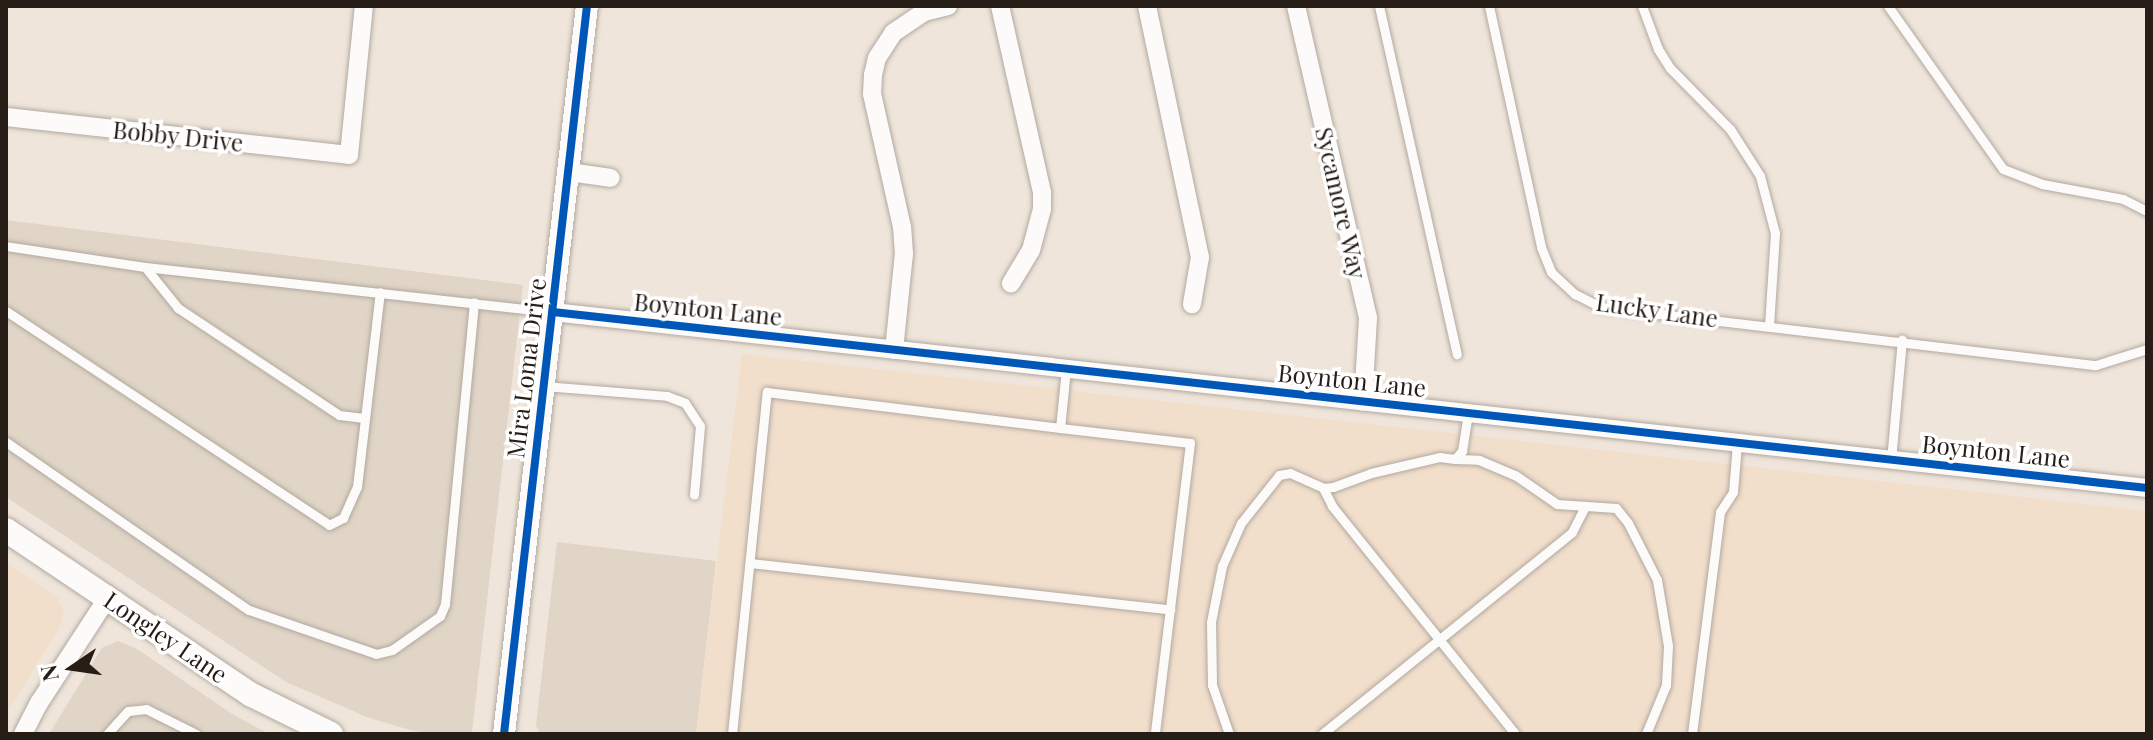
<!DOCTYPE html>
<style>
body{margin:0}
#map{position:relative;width:2153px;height:740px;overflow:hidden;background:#f0e5da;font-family:"Playfair Display",serif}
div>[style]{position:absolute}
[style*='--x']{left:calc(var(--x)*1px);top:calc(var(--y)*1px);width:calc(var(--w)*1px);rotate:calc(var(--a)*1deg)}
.commercial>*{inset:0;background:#e0d5c6}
.built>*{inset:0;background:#f1decb}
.roads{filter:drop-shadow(0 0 2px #b1a9a1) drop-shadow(0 0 2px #b1a9a1)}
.service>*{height:9px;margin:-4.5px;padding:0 4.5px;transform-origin:4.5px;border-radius:4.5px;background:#fdfbf9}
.minor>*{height:18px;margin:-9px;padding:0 9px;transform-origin:9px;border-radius:9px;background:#fdfbf9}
.tertiary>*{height:22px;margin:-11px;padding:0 11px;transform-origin:11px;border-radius:11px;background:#fdfbf9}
.secondary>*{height:24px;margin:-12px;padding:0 12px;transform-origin:12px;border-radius:12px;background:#fdfbf9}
.cycleway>*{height:8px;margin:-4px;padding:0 4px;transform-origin:4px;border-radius:4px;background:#0057b8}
span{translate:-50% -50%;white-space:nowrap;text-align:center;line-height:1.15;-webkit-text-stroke:7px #fff;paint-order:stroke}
.street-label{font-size:24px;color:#251d16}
.frame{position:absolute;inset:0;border:8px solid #251d16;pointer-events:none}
.north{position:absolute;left:32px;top:628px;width:80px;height:80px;-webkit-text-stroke:6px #fff;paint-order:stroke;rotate:257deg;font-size:22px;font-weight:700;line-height:32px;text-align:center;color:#251d16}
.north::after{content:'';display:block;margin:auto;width:28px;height:36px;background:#251d16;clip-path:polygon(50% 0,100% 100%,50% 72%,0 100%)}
</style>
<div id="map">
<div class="commercial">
<i style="clip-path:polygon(6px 220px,523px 285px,472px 732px,434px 734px,410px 730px,367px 717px,286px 682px,6px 497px)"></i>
<i style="clip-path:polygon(557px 542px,716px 561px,696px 734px,540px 734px,536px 725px)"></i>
<i style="clip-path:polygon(118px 641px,137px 649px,232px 714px,269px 734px,49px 734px,102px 648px)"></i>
</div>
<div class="built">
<i style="clip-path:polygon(742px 354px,2147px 511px,2147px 734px,696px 734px)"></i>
<i style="clip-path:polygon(6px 562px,57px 597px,64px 610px,59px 629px,6px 713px)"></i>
</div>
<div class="roads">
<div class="service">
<i style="--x:1379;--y:6;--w:357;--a:77.4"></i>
<i style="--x:1489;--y:6;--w:247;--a:77.8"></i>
<i style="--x:1541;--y:247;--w:27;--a:68"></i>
<i style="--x:1551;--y:272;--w:33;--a:43"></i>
<i style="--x:1575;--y:294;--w:28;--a:27"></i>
<i style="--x:1600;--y:307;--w:499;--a:6.7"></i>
<i style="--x:2096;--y:365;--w:53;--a:-17.4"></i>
<i style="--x:1642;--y:6;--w:46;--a:69.6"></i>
<i style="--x:1658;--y:49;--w:22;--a:58"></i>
<i style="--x:1670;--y:68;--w:86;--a:45.5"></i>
<i style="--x:1730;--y:129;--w:56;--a:57.4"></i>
<i style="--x:1760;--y:176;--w:59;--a:75.3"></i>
<i style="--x:1775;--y:233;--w:92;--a:93.7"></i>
<i style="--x:1888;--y:6;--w:199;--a:54.8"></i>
<i style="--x:2003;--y:169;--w:42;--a:21"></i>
<i style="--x:2042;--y:184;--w:82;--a:10.5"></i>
<i style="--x:2123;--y:199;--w:27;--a:27"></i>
<i style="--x:6;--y:246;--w:141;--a:8.6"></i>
<i style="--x:145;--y:267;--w:407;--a:6.3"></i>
<i style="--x:145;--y:267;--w:53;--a:51.2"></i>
<i style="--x:178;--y:308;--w:193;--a:33.6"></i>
<i style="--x:339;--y:415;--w:25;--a:7"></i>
<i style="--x:6;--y:311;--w:387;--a:33.5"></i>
<i style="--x:329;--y:525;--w:16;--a:-27"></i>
<i style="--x:343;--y:518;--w:34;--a:-66"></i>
<i style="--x:357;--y:487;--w:196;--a:-83.3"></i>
<i style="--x:1066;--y:369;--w:59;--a:95.8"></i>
<i style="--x:1060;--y:428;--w:131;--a:6.6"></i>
<i style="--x:1190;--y:443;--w:293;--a:96.9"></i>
<i style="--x:544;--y:386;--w:123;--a:4.6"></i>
<i style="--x:667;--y:396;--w:19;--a:21"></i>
<i style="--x:685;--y:403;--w:27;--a:57"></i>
<i style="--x:700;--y:426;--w:69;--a:95"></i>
<i style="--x:6;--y:442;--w:295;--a:34.7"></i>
<i style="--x:249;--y:610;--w:134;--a:19.1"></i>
<i style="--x:376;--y:654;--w:16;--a:-14"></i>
<i style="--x:392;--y:650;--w:59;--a:-35.3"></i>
<i style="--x:440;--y:616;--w:13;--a:-67"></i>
<i style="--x:445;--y:604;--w:303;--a:-84.5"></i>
<i style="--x:1455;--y:459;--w:24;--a:2"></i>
<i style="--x:1479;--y:460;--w:39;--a:23"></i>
<i style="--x:1515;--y:475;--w:51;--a:34.6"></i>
<i style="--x:1557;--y:504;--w:59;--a:3.9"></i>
<i style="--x:1616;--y:508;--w:19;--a:51"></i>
<i style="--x:1628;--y:523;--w:64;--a:63"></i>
<i style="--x:1657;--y:580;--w:67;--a:80.5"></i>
<i style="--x:1668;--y:646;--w:39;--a:93"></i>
<i style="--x:1666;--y:685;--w:53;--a:112.2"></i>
<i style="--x:1891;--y:460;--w:121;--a:-84.8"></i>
<i style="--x:1323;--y:488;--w:20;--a:63"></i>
<i style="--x:1332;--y:506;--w:292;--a:51.2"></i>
<i style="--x:750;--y:563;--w:423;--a:6.3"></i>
<i style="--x:107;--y:734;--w:31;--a:-48"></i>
<i style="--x:128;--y:711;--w:18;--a:-6"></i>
<i style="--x:146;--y:709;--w:56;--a:26.6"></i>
<i style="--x:732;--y:734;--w:344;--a:-84.2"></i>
<i style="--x:767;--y:392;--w:295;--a:7"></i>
<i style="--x:1229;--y:734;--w:52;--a:-109.1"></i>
<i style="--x:1212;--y:685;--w:63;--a:-90.9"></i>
<i style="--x:1211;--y:622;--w:57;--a:-78.9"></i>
<i style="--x:1222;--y:566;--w:47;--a:-66.2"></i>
<i style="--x:1241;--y:523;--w:61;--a:-51.6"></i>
<i style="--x:1279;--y:475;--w:11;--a:-10"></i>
<i style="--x:1290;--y:473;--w:36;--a:24"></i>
<i style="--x:1323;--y:488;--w:10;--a:-6"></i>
<i style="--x:1333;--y:487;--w:40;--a:-20.2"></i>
<i style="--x:1371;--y:473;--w:70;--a:-13.2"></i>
<i style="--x:1439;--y:457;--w:16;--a:7"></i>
<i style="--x:1455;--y:459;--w:11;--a:-49"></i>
<i style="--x:1462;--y:451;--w:38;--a:-81"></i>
<i style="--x:1322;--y:734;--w:321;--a:-38.9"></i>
<i style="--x:1572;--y:532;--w:28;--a:-63"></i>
<i style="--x:1692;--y:734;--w:224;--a:-82.8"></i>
<i style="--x:1720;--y:512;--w:24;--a:-57"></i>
<i style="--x:1733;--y:492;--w:49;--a:-85.3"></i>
</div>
<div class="minor">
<i style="--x:1000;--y:6;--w:192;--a:77.3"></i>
<i style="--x:1042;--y:193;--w:16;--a:90"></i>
<i style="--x:1042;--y:209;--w:42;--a:105"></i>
<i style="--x:1031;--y:250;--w:39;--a:121"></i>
<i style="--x:1147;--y:6;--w:257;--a:78.1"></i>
<i style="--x:1200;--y:257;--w:48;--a:99.7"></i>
<i style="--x:1296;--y:6;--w:320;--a:77"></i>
<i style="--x:1368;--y:318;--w:84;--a:93.4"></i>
<i style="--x:6;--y:117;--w:345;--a:6.3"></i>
<i style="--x:349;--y:155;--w:150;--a:-84.3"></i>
<i style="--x:569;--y:172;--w:42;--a:8.1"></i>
<i style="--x:553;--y:312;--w:1604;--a:6.3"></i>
<i style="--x:894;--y:350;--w:97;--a:-84.1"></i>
<i style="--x:904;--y:254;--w:27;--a:-94"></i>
<i style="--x:902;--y:227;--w:136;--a:-102.7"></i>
<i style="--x:872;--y:94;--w:19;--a:-87"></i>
<i style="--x:873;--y:75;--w:17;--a:-77"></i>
<i style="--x:877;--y:58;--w:30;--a:-57"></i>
<i style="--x:893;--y:33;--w:37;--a:-34"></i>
<i style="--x:924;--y:12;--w:25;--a:-14"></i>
<i style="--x:23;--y:734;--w:35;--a:-63"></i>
<i style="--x:39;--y:703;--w:126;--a:-56.9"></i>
</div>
<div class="tertiary">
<i style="--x:504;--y:734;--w:733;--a:-83.5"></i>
</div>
<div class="secondary">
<i style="--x:6;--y:530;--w:296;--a:33.9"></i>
<i style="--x:252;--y:695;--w:88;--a:26.3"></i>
</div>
</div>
<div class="cycleway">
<i style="--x:553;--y:312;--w:1604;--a:6.3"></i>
<i style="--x:504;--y:734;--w:733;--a:-83.5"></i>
</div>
<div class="street-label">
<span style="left:178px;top:136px;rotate:6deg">Bobby Drive</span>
<span style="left:1341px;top:203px;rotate:77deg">Sycamore Way</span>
<span style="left:708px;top:309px;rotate:6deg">Boynton Lane</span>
<span style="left:1657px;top:310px;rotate:8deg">Lucky Lane</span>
<span style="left:526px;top:368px;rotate:-83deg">Mira Loma Drive</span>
<span style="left:1352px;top:380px;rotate:6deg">Boynton Lane</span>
<span style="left:1996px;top:451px;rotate:6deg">Boynton Lane</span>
<span style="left:166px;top:637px;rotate:34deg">Longley Lane</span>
</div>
<div class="frame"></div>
<div class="north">N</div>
</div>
